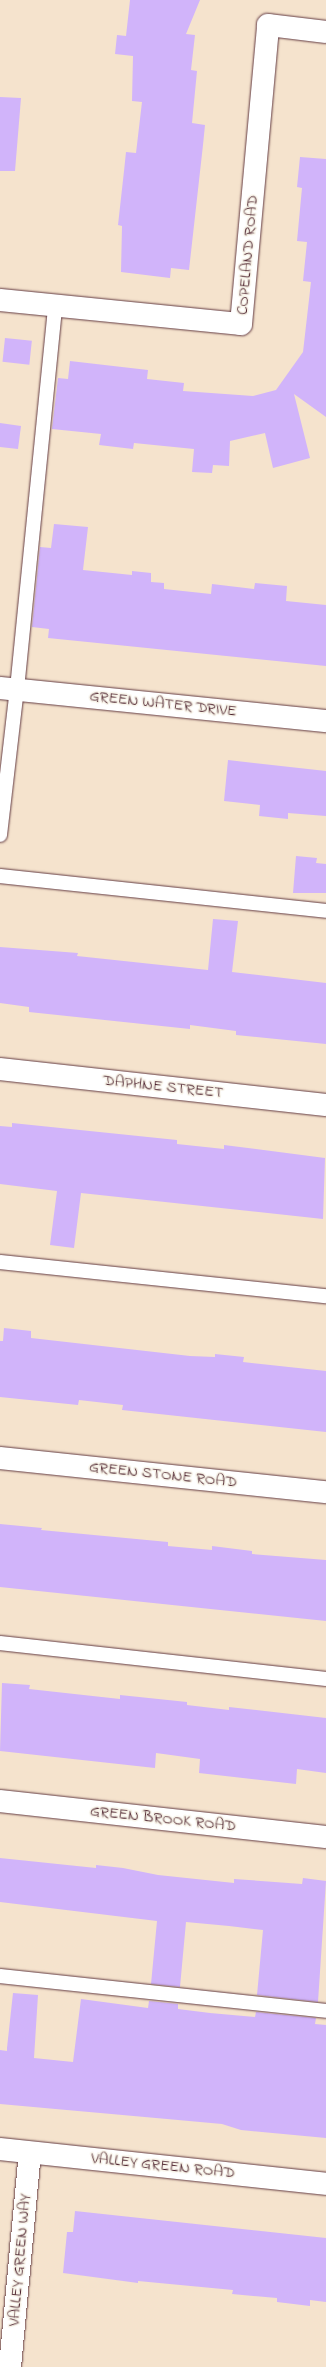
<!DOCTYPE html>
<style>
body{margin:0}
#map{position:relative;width:326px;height:2367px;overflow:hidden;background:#f5e3cd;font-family:"Indie Flower",sans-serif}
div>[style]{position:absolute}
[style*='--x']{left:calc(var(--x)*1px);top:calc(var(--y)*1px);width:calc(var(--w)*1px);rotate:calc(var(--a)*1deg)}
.building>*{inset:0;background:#d1b4fa;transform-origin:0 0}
.roads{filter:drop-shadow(0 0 1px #643c43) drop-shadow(0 0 1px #643c43)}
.lane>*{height:14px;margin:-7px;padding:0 7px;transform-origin:7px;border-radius:7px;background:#fff}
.street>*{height:22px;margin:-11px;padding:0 11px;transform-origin:11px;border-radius:11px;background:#fff}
span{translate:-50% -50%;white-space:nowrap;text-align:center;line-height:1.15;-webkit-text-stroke:3px #f7f3e8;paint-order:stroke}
.street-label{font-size:16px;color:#4a1f2b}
</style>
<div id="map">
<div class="building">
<i style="clip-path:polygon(130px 0,200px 0,186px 34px,195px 35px,191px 70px,197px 71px,192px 123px,205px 125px,203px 145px,189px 270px,171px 268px,170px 278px,121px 272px,122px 226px,118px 225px,124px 171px,126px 152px,136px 153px,142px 102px,132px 101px,133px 56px,115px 54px,117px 35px,126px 36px)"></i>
<i style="clip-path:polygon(0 97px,21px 98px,15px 171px,0 171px)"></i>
<i style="clip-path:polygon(300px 157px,326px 159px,326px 417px,294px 394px,310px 458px,273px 468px,265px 433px,230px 441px,229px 466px,213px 465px,212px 473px,192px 472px,194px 449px,134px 443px,133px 449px,99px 445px,101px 434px,52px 429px,58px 378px,68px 379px,70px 361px,148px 370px,147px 379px,184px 383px,183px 391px,253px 396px,276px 390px,303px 352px,311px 282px,303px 281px,307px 242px,297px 241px,302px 188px,297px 187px)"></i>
<i style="left:5px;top:338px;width:27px;height:24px;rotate:6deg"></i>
<i style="clip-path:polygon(0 423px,21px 426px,18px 449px,0 447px)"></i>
<i style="clip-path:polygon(54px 524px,88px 527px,83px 570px,132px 575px,132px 571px,151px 573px,151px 582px,164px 583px,164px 589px,211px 594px,212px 584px,254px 589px,255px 583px,287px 586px,286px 601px,326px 605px,326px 666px,48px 638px,49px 629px,32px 627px,40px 547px,51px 548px)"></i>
<i style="clip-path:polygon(228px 760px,326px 771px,326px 816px,288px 813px,288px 819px,259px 816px,260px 805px,224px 801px)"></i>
<i style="clip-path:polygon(296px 856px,317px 858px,316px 863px,326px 864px,326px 893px,293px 893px)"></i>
<i style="clip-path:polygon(213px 919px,238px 921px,232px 972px,326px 983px,326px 1044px,236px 1035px,236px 1031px,190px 1025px,190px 1029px,29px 1012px,29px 1007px,0 1003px,0 947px,78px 953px,77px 956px,208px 970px)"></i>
<i style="clip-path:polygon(12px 1123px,177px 1140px,177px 1144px,224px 1149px,224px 1145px,325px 1158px,323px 1219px,81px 1193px,74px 1248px,50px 1245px,57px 1191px,0 1184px,0 1126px,12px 1127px)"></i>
<i style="clip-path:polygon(4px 1328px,31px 1331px,31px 1338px,190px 1356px,215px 1357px,215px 1354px,244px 1357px,243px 1362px,326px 1371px,326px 1432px,122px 1410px,123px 1405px,79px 1400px,78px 1405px,0 1397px,0 1341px,3px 1341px)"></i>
<i style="clip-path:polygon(0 1524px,42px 1528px,41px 1530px,168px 1542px,168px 1546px,212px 1550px,212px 1546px,252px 1551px,252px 1554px,326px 1560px,326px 1621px,0 1587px)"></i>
<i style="clip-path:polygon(2px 1683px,30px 1685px,29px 1689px,120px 1699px,120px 1695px,187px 1702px,187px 1705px,229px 1710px,229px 1707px,326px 1718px,326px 1773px,297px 1769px,296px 1784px,199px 1773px,200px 1759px,156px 1753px,155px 1768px,0 1751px)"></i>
<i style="clip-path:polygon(0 1858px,96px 1868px,96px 1865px,123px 1868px,158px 1875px,234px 1883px,234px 1879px,302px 1884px,303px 1878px,326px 1881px,318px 2002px,257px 1995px,263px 1930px,229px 1926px,186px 1922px,180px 1987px,151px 1984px,157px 1921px,0 1902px)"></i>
<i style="clip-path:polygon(13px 1993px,38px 1995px,34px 2058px,73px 2062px,81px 1999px,148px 2008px,149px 2001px,178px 2004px,178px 2009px,210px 2013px,255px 2017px,256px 2012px,316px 2018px,315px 2024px,326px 2025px,326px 2138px,241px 2130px,222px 2124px,167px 2119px,0 2104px,0 2050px,7px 2051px,7px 2048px)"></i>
<i style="clip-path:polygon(75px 2211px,326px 2238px,326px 2302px,310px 2300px,310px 2306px,277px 2302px,277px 2298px,232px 2294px,233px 2290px,138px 2281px,138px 2283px,63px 2273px,67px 2232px,73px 2232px)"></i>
</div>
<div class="roads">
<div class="lane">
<i style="--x:0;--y:835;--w:147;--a:-83.4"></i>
<i style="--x:17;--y:689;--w:385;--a:-84.3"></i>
<i style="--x:0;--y:876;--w:328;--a:6.1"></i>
<i style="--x:0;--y:1262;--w:328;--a:6"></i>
<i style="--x:0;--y:1643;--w:328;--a:6.3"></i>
<i style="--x:0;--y:1976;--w:328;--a:6.1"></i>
</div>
<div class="street">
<i style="--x:0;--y:300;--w:242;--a:5.7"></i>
<i style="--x:241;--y:324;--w:300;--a:-84.8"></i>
<i style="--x:268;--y:25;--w:58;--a:6.9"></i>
<i style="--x:0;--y:688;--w:328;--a:5.8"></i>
<i style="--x:0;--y:1069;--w:328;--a:6.3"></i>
<i style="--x:0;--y:1458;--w:328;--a:6"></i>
<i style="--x:0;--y:1801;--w:328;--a:6.3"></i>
<i style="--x:0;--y:2149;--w:328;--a:6.1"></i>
<i style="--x:10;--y:2367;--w:215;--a:-84.7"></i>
</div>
</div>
<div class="street-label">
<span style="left:248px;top:255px;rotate:-85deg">COPELAND ROAD</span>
<span style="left:163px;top:704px;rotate:6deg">GREEN WATER DRIVE</span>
<span style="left:163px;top:1087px;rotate:6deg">DAPHNE STREET</span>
<span style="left:163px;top:1475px;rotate:6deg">GREEN STONE ROAD</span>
<span style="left:163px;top:1819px;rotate:6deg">GREEN BROOK ROAD</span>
<span style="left:163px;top:2166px;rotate:6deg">VALLEY GREEN ROAD</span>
<span style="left:20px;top:2260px;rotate:-85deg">VALLEY GREEN WAY</span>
</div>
</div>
